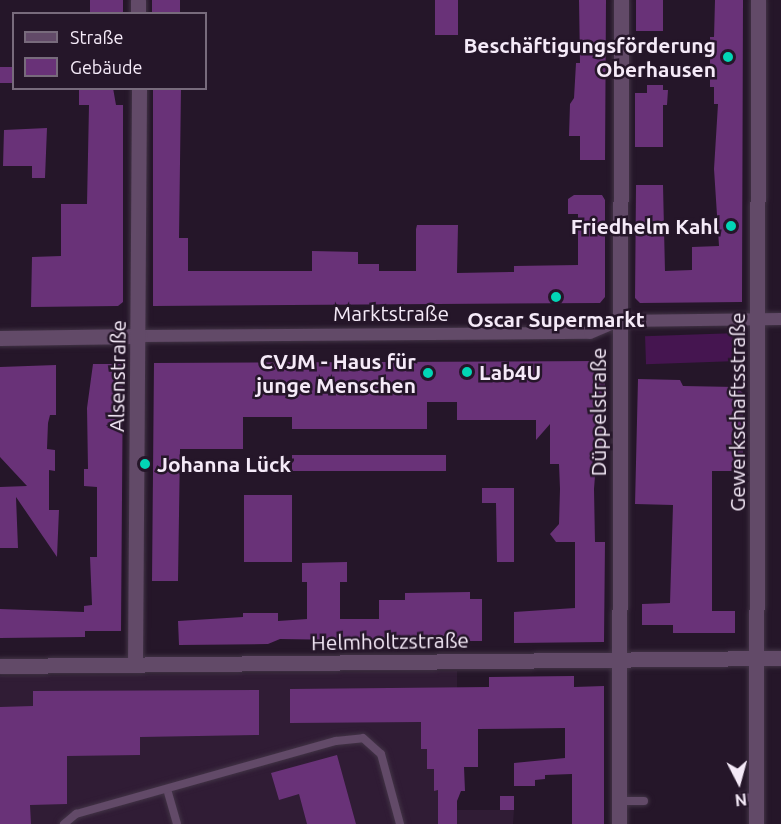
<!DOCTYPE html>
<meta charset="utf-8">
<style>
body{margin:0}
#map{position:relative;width:781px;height:824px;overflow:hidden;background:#251629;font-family:Ubuntu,sans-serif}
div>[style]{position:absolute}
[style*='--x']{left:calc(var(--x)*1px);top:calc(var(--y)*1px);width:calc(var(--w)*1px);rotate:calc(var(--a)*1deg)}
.built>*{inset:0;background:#301c35}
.green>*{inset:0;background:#451550;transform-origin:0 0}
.building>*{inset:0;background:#693278;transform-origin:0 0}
.roads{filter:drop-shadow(0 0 2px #423446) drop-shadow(0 0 2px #423446)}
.service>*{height:8px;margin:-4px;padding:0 4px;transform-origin:4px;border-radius:4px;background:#624a68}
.pedestrian>*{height:12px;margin:-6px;padding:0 6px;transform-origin:6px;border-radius:6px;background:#624a68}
.minor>*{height:15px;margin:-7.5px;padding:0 7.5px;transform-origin:7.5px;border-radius:7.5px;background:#624a68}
.dots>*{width:16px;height:16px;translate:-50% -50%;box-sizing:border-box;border:3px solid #251629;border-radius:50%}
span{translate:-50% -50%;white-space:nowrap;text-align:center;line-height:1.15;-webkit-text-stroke:5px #251629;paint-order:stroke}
.poi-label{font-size:21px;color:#f5eaf8;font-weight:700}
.right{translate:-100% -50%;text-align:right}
.left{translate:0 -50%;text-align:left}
.street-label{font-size:21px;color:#f5eaf8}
.legend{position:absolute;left:12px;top:12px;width:195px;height:78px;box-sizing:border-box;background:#251629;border:2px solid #786b7c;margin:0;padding:8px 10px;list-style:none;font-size:18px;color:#f5eaf8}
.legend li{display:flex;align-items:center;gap:12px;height:30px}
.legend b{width:30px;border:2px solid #786b7c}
.north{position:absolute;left:709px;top:752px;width:60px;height:60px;-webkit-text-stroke:4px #251629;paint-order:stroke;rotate:174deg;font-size:16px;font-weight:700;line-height:24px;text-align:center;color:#f5eaf8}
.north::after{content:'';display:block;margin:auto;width:21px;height:27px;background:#f5eaf8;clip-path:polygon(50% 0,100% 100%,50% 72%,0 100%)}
</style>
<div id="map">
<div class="built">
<i style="clip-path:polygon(457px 671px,457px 810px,514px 810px,513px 824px,0 824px,0 676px)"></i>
</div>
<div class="green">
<i style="left:737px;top:333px;width:28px;height:92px;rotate:88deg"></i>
</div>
<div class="building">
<i style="left:90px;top:0;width:33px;height:14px"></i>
<i style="left:152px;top:0;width:28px;height:14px"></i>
<i style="left:435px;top:0;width:23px;height:35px"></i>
<i style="clip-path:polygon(579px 0,606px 0,605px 160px,580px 160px,580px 136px,569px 136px,570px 104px,574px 98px,576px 63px,580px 63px)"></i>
<i style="left:636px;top:0;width:27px;height:31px"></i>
<i style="clip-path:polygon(715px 0,743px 0,742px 302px,640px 303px,635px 298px,636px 185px,663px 185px,665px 271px,692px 270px,692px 247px,719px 246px,714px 169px,718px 104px,714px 104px,714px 87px,710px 87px,710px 37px,714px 37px)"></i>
<i style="left:0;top:67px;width:14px;height:16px"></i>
<i style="clip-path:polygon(647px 85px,663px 85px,663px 90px,668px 90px,667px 105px,663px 105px,663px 147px,635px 147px,635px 93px,647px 93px)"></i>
<i style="clip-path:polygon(79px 88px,113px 88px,116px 105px,123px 105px,123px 302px,118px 306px,31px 307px,32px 257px,61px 256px,61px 204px,87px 204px,89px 105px,79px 105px)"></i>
<i style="clip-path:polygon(153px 88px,181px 88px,179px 238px,188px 238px,188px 271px,312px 271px,312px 251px,358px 252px,358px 264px,379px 264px,379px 271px,416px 271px,416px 229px,417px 225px,458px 225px,457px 273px,514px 272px,514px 266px,578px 265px,578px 214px,568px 214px,568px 199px,574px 195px,602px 195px,605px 200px,605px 297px,600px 303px,153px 306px)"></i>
<i style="clip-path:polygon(47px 128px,45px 178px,32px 178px,32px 166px,3px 166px,4px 130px)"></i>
<i style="clip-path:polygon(597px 361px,597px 369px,605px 369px,605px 450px,597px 450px,594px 489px,595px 542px,605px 542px,604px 642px,514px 643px,514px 612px,575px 608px,575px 542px,556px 542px,550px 534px,559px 524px,560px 489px,559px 464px,550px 464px,550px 424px,536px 440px,536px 420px,457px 420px,457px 402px,427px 402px,427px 429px,292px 429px,292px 417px,243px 417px,243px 449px,180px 449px,178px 581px,152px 581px,154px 363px)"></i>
<i style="clip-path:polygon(93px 364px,123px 364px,121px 631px,85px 631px,85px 637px,0 638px,0 609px,84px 612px,84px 606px,92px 605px,90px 557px,97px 557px,97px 487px,84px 486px,84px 469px,88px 469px,87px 408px)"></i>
<i style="clip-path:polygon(56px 365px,56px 415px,50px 415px,48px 423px,47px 449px,55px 450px,55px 471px,49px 470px,49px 510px,59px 510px,57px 557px,16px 497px,18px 548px,0 548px,0 487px,27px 486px,0 457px,0 367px)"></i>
<i style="clip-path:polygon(638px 379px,680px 380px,683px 386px,736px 387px,743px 393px,743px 471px,712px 471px,712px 611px,735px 611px,735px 633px,673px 633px,673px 625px,642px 625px,642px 604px,670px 603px,673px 505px,635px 504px)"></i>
<i style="left:446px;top:455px;width:16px;height:154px;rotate:90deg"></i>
<i style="clip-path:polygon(482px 488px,514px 488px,514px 562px,497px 562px,496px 503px,482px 503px)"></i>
<i style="left:244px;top:495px;width:48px;height:67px"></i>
<i style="clip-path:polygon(347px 562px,347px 582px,340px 582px,340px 619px,379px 619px,379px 600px,405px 600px,405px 593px,470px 592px,470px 599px,482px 599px,482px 641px,456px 641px,456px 636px,406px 636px,406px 641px,280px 639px,268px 644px,179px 645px,178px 621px,243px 617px,243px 613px,278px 613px,278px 621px,307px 619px,307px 582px,302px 582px,302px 563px)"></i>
<i style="clip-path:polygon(574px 676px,574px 687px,604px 686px,604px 824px,572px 824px,572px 774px,545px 775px,545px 779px,535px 780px,535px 786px,514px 786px,514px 763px,565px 758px,565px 728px,478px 729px,478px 767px,464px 767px,465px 791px,461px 791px,457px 801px,457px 824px,438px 824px,438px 790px,434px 791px,434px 769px,427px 769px,427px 749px,421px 749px,421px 722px,290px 723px,290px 689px,489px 687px,489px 677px)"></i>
<i style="clip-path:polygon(259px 690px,259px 735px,140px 737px,140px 755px,67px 756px,67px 804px,30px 805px,31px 824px,0 824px,0 707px,33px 706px,33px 691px)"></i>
<i style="clip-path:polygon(337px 755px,356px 824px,307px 824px,299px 794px,279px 800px,271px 773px)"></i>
<i style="left:514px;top:796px;width:14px;height:14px;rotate:90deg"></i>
</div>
<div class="roads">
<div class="service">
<i style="--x:167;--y:789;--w:36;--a:74"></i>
<i style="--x:741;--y:798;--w:15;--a:-4"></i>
<i style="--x:619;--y:801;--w:25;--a:0"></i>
<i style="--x:64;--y:824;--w:16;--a:-40"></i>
<i style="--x:76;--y:814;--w:270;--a:-15.7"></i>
<i style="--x:336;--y:741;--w:27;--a:-6"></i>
<i style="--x:363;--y:738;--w:24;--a:42"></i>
<i style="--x:381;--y:754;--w:73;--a:74.8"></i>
</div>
<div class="pedestrian">
<i style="--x:140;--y:336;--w:450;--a:-0.4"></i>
<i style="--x:590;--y:333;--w:30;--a:-23"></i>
<i style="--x:618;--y:321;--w:163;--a:-0.7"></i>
</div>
<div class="minor">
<i style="--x:138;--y:0;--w:14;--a:90"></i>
<i style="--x:0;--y:338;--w:140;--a:-0.8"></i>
<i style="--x:135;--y:664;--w:576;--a:-89.6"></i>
<i style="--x:0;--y:666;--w:781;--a:-0.59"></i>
<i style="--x:619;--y:824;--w:824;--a:-89.86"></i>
<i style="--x:756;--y:824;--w:824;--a:-89.86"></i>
</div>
</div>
<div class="dots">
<i style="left:728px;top:57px;background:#02d5b6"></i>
<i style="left:731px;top:226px;background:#02d5b6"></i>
<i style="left:556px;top:297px;background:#02d5b6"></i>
<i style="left:467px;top:372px;background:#02d5b6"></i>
<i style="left:428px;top:373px;background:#02d5b6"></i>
<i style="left:145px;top:464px;background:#02d5b6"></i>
</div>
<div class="poi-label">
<span class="right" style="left:716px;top:57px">Beschäftigungsförderung<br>Oberhausen</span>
<span class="right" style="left:719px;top:226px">Friedhelm Kahl</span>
<span style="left:556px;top:319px">Oscar Supermarkt</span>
<span class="right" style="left:416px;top:373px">CVJM - Haus für<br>junge Menschen</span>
<span class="left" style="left:479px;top:372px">Lab4U</span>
<span class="left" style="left:157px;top:464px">Johanna Lück</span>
</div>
<div class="street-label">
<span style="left:391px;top:313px">Marktstraße</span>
<span style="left:117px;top:376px;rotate:-89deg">Alsenstraße</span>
<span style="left:598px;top:412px;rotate:-90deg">Düppelstraße</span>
<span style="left:737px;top:412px;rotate:-90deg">Gewerkschaftsstraße</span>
<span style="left:390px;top:641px;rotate:-1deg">Helmholtzstraße</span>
</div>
<ul class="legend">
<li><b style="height:8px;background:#624a68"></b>Straße</li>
<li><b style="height:16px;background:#693278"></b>Gebäude</li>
</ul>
<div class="north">N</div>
</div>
